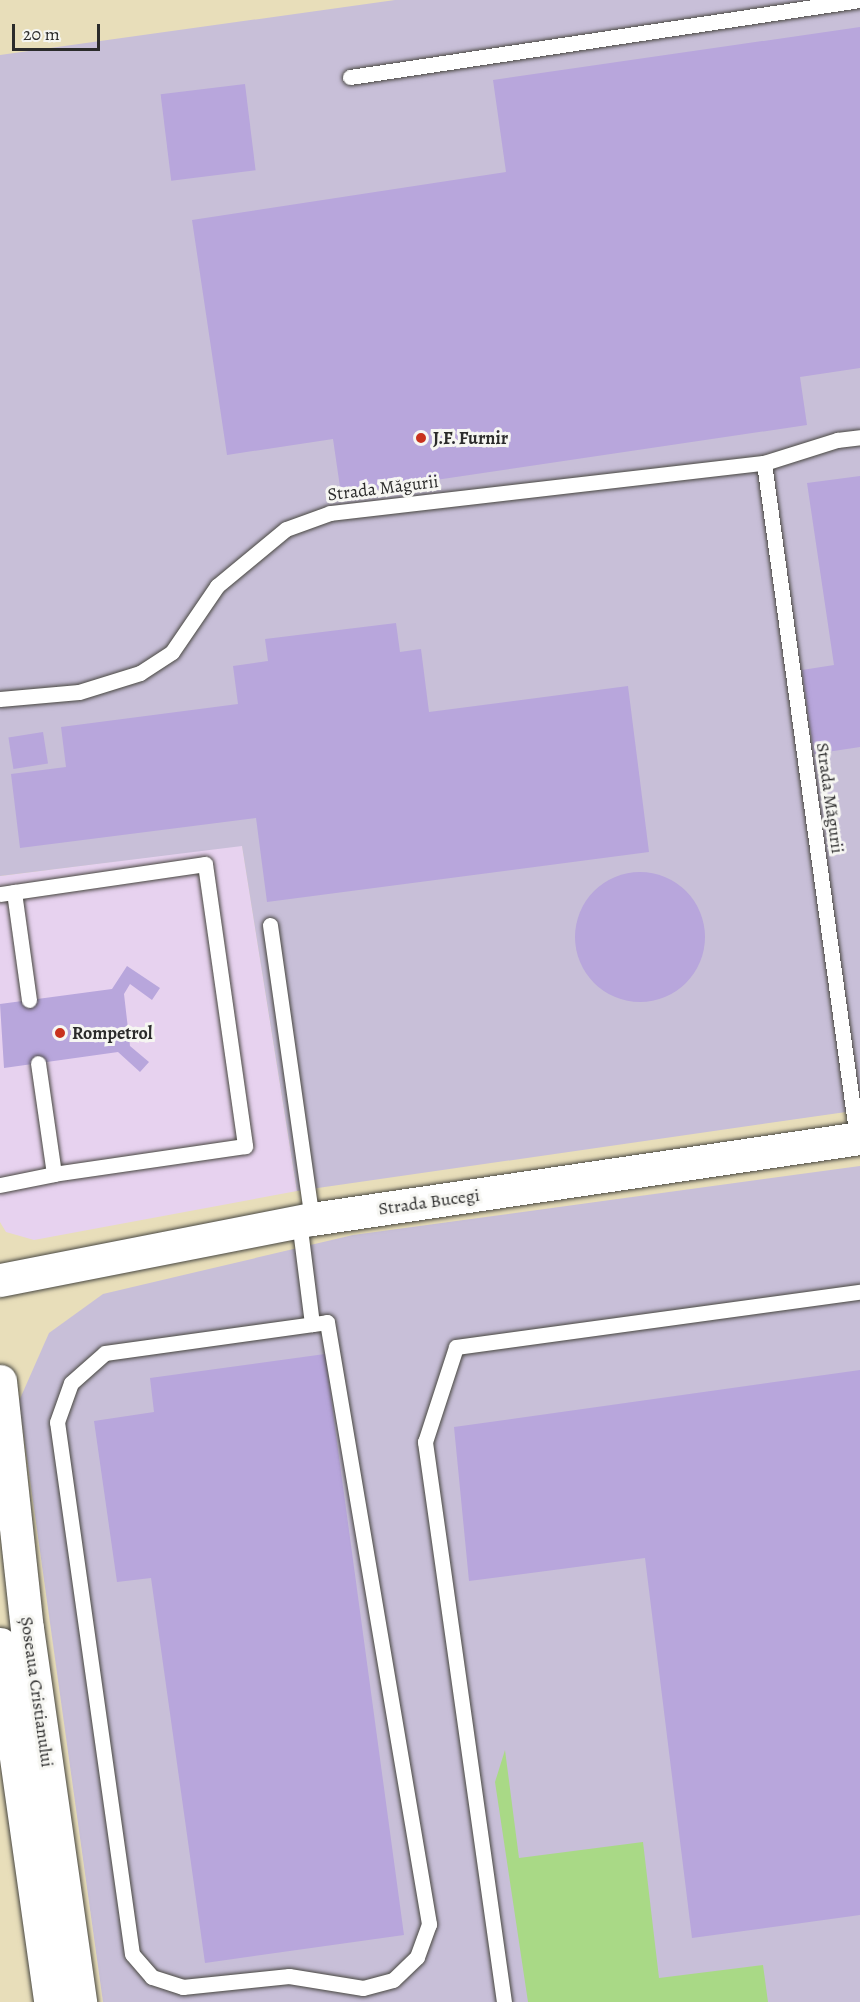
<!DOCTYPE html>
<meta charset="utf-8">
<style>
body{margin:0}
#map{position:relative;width:860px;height:2002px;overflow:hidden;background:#e8deba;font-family:Alegreya,serif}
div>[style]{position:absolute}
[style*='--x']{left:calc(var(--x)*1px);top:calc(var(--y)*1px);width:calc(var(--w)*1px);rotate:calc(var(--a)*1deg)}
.built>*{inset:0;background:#e7d2ef}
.industrial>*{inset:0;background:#c8bfd8}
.green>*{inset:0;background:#a9d986}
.building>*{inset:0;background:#b8a6dc;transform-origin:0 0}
.round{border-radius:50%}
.roads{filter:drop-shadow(0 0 2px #474640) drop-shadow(0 0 2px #474640)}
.service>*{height:15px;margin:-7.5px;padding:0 7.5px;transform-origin:7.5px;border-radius:7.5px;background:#fff}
.tertiary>*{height:33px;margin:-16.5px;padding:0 16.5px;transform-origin:16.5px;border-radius:16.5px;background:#fff}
.secondary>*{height:33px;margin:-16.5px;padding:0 16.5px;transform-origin:16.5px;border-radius:16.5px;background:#fff}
.dots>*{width:16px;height:16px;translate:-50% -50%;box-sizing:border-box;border:3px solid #f6f6f2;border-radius:50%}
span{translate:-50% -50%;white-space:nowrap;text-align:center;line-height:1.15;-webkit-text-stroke:6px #f6f6f2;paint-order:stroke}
.poi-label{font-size:18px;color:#2b2b2b;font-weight:700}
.left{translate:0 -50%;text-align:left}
.street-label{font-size:18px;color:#2b2b2b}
.scale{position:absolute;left:12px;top:24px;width:88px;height:27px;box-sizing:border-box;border:3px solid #2b2b2b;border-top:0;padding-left:8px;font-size:18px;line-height:21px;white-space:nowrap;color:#2b2b2b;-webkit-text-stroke:4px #f6f6f2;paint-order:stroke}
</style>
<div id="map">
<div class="built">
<i style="clip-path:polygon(242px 845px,297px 1191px,34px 1240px,6px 1232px,0 1222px,0 876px)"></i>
</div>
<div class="industrial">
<i style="clip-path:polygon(395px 0,860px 0,860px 1110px,297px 1191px,242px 846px,0 876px,0 55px)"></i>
<i style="clip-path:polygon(860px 1166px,860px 2002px,103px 2002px,19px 1401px,49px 1333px,103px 1294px,353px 1235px)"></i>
</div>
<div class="green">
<i style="clip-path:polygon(505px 1750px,519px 1858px,643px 1842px,659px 1978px,763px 1965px,768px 2002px,528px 2002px,495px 1782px)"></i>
</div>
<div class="building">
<i style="clip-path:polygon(860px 27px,860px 368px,800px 377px,807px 425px,341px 494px,333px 439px,227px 455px,192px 220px,506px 172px,493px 80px)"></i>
<i style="left:245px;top:84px;width:87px;height:85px;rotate:83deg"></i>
<i style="clip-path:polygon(860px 476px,860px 747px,814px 754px,802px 670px,834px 665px,807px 483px)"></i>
<i style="clip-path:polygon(396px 623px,400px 652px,421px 649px,429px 712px,628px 686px,649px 852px,267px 902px,256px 818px,20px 848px,11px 774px,66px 767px,61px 727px,238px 704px,233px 666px,268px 661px,265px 639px)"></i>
<i style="left:43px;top:732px;width:32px;height:35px;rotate:81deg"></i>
<i class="round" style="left:575px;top:872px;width:130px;height:130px"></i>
<i style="clip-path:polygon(127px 966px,160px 988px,152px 1000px,130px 984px,124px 994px,130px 1046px,149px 1062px,140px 1072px,118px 1052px,4px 1068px,0 1004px,112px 989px)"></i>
<i style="clip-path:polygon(325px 1354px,404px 1935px,205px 1963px,151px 1578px,117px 1582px,94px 1421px,154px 1412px,150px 1378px)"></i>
<i style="clip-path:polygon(860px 1370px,860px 1915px,692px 1938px,645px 1558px,469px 1581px,454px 1427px)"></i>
</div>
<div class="roads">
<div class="service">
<i style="--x:350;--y:77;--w:516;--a:-8.59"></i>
<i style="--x:764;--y:463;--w:681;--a:82.16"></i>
<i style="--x:0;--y:699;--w:79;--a:-5.1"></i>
<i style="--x:79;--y:692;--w:64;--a:-17.3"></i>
<i style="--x:140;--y:673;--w:38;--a:-33"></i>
<i style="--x:172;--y:652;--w:80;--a:-55.7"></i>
<i style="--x:217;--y:586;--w:89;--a:-39.6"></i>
<i style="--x:286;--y:529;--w:47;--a:-20"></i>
<i style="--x:330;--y:513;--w:437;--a:-6.6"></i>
<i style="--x:764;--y:463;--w:77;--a:-17.5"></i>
<i style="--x:837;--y:440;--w:23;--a:-7"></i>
<i style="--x:14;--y:892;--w:109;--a:82.1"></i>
<i style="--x:0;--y:894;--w:207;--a:-8.3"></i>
<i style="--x:205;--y:864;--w:285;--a:81.9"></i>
<i style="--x:245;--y:1146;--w:193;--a:171.7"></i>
<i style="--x:270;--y:925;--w:297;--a:81.9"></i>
<i style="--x:0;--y:1185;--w:55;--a:-11.5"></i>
<i style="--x:54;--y:1174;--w:112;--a:-98.2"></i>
<i style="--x:299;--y:1221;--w:104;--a:82.8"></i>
<i style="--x:327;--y:1322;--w:611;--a:80.38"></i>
<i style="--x:429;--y:1924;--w:35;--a:110"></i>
<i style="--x:417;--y:1957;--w:33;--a:136"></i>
<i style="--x:393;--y:1980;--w:31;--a:165"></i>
<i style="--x:363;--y:1988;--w:75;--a:-170.8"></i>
<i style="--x:289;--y:1976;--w:107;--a:174.1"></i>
<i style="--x:183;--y:1987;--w:33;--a:-162"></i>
<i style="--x:152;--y:1977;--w:30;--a:-131"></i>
<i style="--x:132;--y:1954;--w:537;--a:-98.02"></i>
<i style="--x:57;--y:1422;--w:41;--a:-70.3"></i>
<i style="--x:71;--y:1383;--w:45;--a:-41.4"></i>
<i style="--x:105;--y:1353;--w:224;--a:-7.9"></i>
<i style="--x:504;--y:2002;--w:566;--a:-98.03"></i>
<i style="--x:425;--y:1442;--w:100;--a:-71.9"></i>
<i style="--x:456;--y:1347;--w:408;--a:-7.8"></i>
</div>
<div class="tertiary">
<i style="--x:0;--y:1280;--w:318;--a:-11.1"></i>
<i style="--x:312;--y:1219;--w:554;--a:-8.41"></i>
</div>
<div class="secondary">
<i style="--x:0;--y:1381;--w:248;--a:83.8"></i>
<i style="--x:27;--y:1628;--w:378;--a:81.9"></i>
<i style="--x:0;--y:1644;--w:361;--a:82"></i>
</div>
</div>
<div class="dots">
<i style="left:421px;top:438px;background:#c8321e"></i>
<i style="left:60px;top:1033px;background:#c8321e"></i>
</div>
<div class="poi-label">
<span class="left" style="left:433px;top:438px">J.F. Furnir</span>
<span class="left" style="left:72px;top:1033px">Rompetrol</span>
</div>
<div class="street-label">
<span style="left:383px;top:488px;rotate:-7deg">Strada Măgurii</span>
<span style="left:830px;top:798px;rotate:82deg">Strada Măgurii</span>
<span style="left:429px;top:1202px;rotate:-8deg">Strada Bucegi</span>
<span style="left:37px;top:1692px;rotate:82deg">Șoseaua Cristianului</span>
</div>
<div class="scale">20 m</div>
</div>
